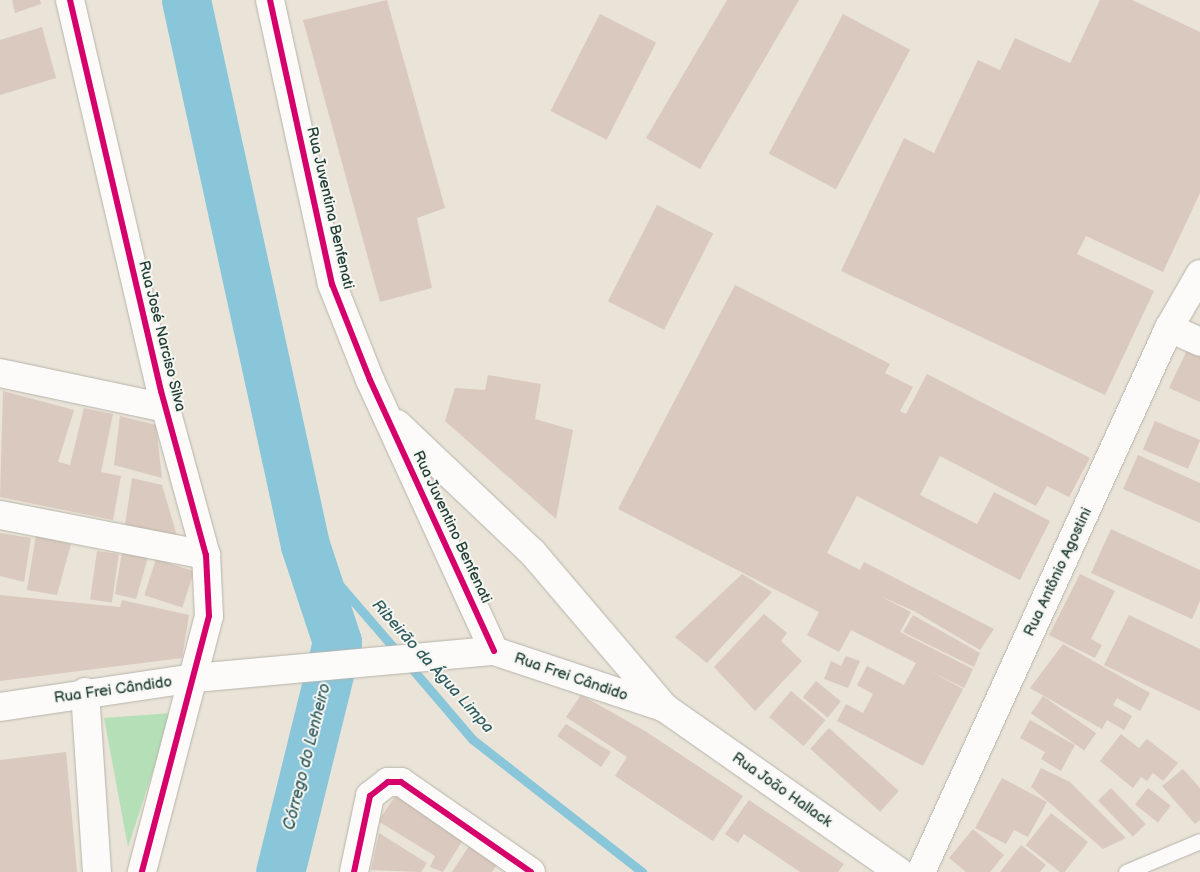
<!DOCTYPE html>
<meta charset="utf-8">
<style>
body{margin:0}
#map{position:relative;width:1200px;height:872px;overflow:hidden;background:#eae3d7;font-family:"Balsamiq Sans",sans-serif}
div>[style]{position:absolute}
[style*='--x']{left:calc(var(--x)*1px);top:calc(var(--y)*1px);width:calc(var(--w)*1px);rotate:calc(var(--a)*1deg)}
.green>*{inset:0;background:#b5dfb6}
.stream>*{height:9px;margin:-4.5px;padding:0 4.5px;transform-origin:4.5px;border-radius:4.5px;background:#89c6da}
.river>*{height:49px;margin:-24.5px;padding:0 24.5px;transform-origin:24.5px;border-radius:24.5px;background:#89c6da}
.building>*{inset:0;background:#dac9be;transform-origin:0 0}
.roads{filter:drop-shadow(0 0 1px #b5b4ab) drop-shadow(0 0 1px #b5b4ab)}
.lane>*{height:15px;margin:-7.5px;padding:0 7.5px;transform-origin:7.5px;border-radius:7.5px;background:#fcfbf9}
.street>*{height:28px;margin:-14px;padding:0 14px;transform-origin:14px;border-radius:14px;background:#fcfbf9}
.primary>*{height:28px;margin:-14px;padding:0 14px;transform-origin:14px;border-radius:14px;background:#fcfbf9}
.cycleway>*{height:6px;margin:-3px;padding:0 3px;transform-origin:3px;border-radius:3px;background:#d6006c}
span{translate:-50% -50%;white-space:nowrap;text-align:center;line-height:1.15;-webkit-text-stroke:4px #f6f6f2;paint-order:stroke}
.street-label{font-size:15px;color:#1f3d34}
.water-label{font-size:16px;color:#2f5c5e;font-style:italic}
</style>
<div id="map">
<div class="green">
<i style="clip-path:polygon(172px 713px,128px 847px,104px 718px)"></i>
</div>
<div class="stream">
<i style="--x:305;--y:545;--w:144;--a:49.2"></i>
<i style="--x:408;--y:664;--w:99;--a:49.5"></i>
<i style="--x:472;--y:739;--w:216;--a:38"></i>
</div>
<div class="river">
<i style="--x:186;--y:0;--w:558;--a:77.68"></i>
<i style="--x:305;--y:545;--w:102;--a:71.7"></i>
<i style="--x:337;--y:642;--w:237;--a:103.9"></i>
</div>
<div class="building">
<i style="clip-path:polygon(12px 0,40px 0,41px 4px,15px 13px)"></i>
<i style="clip-path:polygon(387px 0,445px 208px,417px 218px,432px 288px,380px 302px,303px 20px)"></i>
<i style="clip-path:polygon(727px 0,799px 0,700px 169px,646px 138px)"></i>
<i style="clip-path:polygon(1100px 0,1132px 0,1200px 32px,1200px 193px,1163px 272px,1086px 236px,1077px 254px,1154px 291px,1105px 395px,841px 271px,904px 138px,934px 153px,978px 60px,1000px 70px,1015px 38px,1070px 63px)"></i>
<i style="left:600px;top:14px;width:63px;height:109px;rotate:27deg"></i>
<i style="left:843px;top:14px;width:76px;height:158px;rotate:28deg"></i>
<i style="clip-path:polygon(42px 27px,56px 78px,0 95px,0 40px)"></i>
<i style="left:657px;top:205px;width:63px;height:108px;rotate:27deg"></i>
<i style="clip-path:polygon(735px 285px,890px 364px,885px 373px,913px 387px,900px 411px,906px 414px,927px 374px,1090px 458px,1069px 497px,1047px 486px,1036px 506px,940px 456px,920px 495px,977px 524px,994px 492px,1050px 521px,1020px 580px,857px 496px,827px 553px,860px 570px,864px 562px,994px 629px,980px 650px,914px 611px,880px 596px,911px 612px,900px 632px,973px 669px,964px 688px,930px 671px,963px 689px,923px 766px,837px 721px,846px 704px,863px 713px,873px 694px,857px 685px,867px 666px,904px 685px,916px 663px,851px 630px,839px 652px,807px 635px,819px 612px,618px 509px)"></i>
<i style="clip-path:polygon(1189px 346px,1200px 351px,1200px 402px,1169px 388px)"></i>
<i style="clip-path:polygon(488px 375px,541px 384px,535px 419px,573px 430px,556px 519px,445px 421px,455px 388px,485px 390px)"></i>
<i style="clip-path:polygon(3px 391px,74px 410px,58px 462px,70px 465px,84px 408px,113px 414px,101px 472px,121px 476px,113px 520px,0 497px)"></i>
<i style="clip-path:polygon(120px 416px,156px 425px,162px 478px,114px 465px)"></i>
<i style="left:1155px;top:421px;width:49px;height:31px;rotate:23deg"></i>
<i style="clip-path:polygon(1138px 455px,1200px 483px,1200px 523px,1123px 489px)"></i>
<i style="clip-path:polygon(132px 478px,162px 485px,177px 536px,125px 525px)"></i>
<i style="clip-path:polygon(1111px 529px,1200px 570px,1200px 601px,1192px 619px,1091px 573px)"></i>
<i style="clip-path:polygon(0 533px,31px 538px,24px 582px,0 576px)"></i>
<i style="clip-path:polygon(36px 535px,71px 544px,57px 595px,27px 590px)"></i>
<i style="left:97px;top:551px;width:22px;height:49px;rotate:8deg"></i>
<i style="clip-path:polygon(122px 552px,148px 557px,136px 599px,115px 594px)"></i>
<i style="left:156px;top:559px;width:40px;height:38px;rotate:18deg"></i>
<i style="clip-path:polygon(742px 574px,772px 592px,707px 663px,675px 637px)"></i>
<i style="clip-path:polygon(1080px 574px,1115px 591px,1091px 639px,1102px 645px,1095px 658px,1049px 635px)"></i>
<i style="clip-path:polygon(0 595px,120px 607px,122px 600px,189px 615px,182px 658px,0 681px)"></i>
<i style="clip-path:polygon(764px 614px,787px 633px,781px 641px,802px 661px,755px 711px,714px 667px)"></i>
<i style="clip-path:polygon(913px 615px,980px 653px,974px 667px,903px 632px)"></i>
<i style="clip-path:polygon(1129px 615px,1200px 649px,1200px 711px,1104px 665px)"></i>
<i style="clip-path:polygon(1063px 644px,1150px 693px,1140px 711px,1117px 698px,1113px 705px,1132px 716px,1124px 730px,1107px 720px,1102px 729px,1030px 688px)"></i>
<i style="clip-path:polygon(846px 656px,860px 661px,848px 688px,824px 679px,831px 661px,841px 666px)"></i>
<i style="left:816px;top:681px;width:32px;height:21px;rotate:39deg"></i>
<i style="left:791px;top:691px;width:45px;height:34px;rotate:40deg"></i>
<i style="clip-path:polygon(581px 695px,645px 731px,743px 796px,713px 841px,615px 776px,627px 757px,566px 717px)"></i>
<i style="left:1043px;top:696px;width:65px;height:21px;rotate:35deg"></i>
<i style="clip-path:polygon(1030px 720px,1075px 745px,1061px 771px,1041px 759px,1045px 752px,1020px 738px)"></i>
<i style="clip-path:polygon(566px 724px,611px 752px,601px 767px,557px 736px)"></i>
<i style="left:829px;top:728px;width:94px;height:28px;rotate:42deg"></i>
<i style="clip-path:polygon(1121px 734px,1139px 748px,1147px 739px,1178px 763px,1163px 781px,1153px 773px,1147px 781px,1141px 777px,1133px 788px,1100px 761px)"></i>
<i style="clip-path:polygon(66px 752px,77px 872px,0 872px,0 760px)"></i>
<i style="clip-path:polygon(1041px 768px,1070px 782px,1126px 838px,1103px 849px,1031px 787px)"></i>
<i style="clip-path:polygon(1183px 769px,1200px 788px,1200px 820px,1195px 824px,1162px 786px)"></i>
<i style="clip-path:polygon(1002px 778px,1047px 802px,1028px 837px,1014px 830px,1006px 844px,975px 828px)"></i>
<i style="left:1111px;top:788px;width:50px;height:18px;rotate:46deg"></i>
<i style="left:1148px;top:788px;width:29px;height:21px;rotate:38deg"></i>
<i style="clip-path:polygon(397px 794px,466px 835px,443px 872px,430px 867px,435px 856px,378px 821px)"></i>
<i style="clip-path:polygon(749px 800px,844px 864px,838px 872px,800px 872px,744px 834px,738px 843px,725px 834px)"></i>
<i style="left:1051px;top:813px;width:47px;height:41px;rotate:38deg"></i>
<i style="clip-path:polygon(973px 829px,1004px 855px,990px 872px,966px 872px,949px 858px)"></i>
<i style="clip-path:polygon(379px 833px,427px 863px,421px 872px,371px 870px)"></i>
<i style="clip-path:polygon(471px 843px,499px 861px,492px 872px,452px 872px)"></i>
<i style="clip-path:polygon(1021px 845px,1046px 865px,1040px 872px,1000px 872px)"></i>
</div>
<div class="roads">
<div class="lane">
<i style="--x:1126;--y:872;--w:80;--a:-22.7"></i>
</div>
<div class="street">
<i style="--x:70;--y:0;--w:401;--a:76.9"></i>
<i style="--x:161;--y:391;--w:170;--a:74.7"></i>
<i style="--x:206;--y:555;--w:61;--a:87.2"></i>
<i style="--x:209;--y:616;--w:265;--a:104.7"></i>
<i style="--x:270;--y:0;--w:291;--a:77.7"></i>
<i style="--x:332;--y:284;--w:103;--a:68.4"></i>
<i style="--x:370;--y:380;--w:298;--a:65.4"></i>
<i style="--x:1169;--y:328;--w:34;--a:24"></i>
<i style="--x:0;--y:373;--w:170;--a:11.9"></i>
<i style="--x:397;--y:424;--w:187;--a:43.5"></i>
<i style="--x:533;--y:553;--w:204;--a:49.6"></i>
<i style="--x:0;--y:515;--w:210;--a:11"></i>
<i style="--x:85;--y:692;--w:180;--a:86.2"></i>
<i style="--x:354;--y:872;--w:78;--a:-78.1"></i>
<i style="--x:370;--y:796;--w:23;--a:-38"></i>
<i style="--x:388;--y:782;--w:13;--a:0"></i>
<i style="--x:401;--y:782;--w:158;--a:34.7"></i>
</div>
<div class="primary">
<i style="--x:0;--y:707;--w:197;--a:-8.5"></i>
<i style="--x:195;--y:678;--w:300;--a:-5.2"></i>
<i style="--x:494;--y:651;--w:180;--a:18.4"></i>
<i style="--x:665;--y:708;--w:286;--a:35"></i>
<i style="--x:921;--y:872;--w:598;--a:-65.49"></i>
<i style="--x:1169;--y:328;--w:62;--a:-60.1"></i>
</div>
</div>
<div class="cycleway">
<i style="--x:70;--y:0;--w:401;--a:76.9"></i>
<i style="--x:161;--y:391;--w:170;--a:74.7"></i>
<i style="--x:206;--y:555;--w:61;--a:87.2"></i>
<i style="--x:209;--y:616;--w:265;--a:104.7"></i>
<i style="--x:270;--y:0;--w:291;--a:77.7"></i>
<i style="--x:332;--y:284;--w:103;--a:68.4"></i>
<i style="--x:370;--y:380;--w:298;--a:65.4"></i>
<i style="--x:354;--y:872;--w:78;--a:-78.1"></i>
<i style="--x:370;--y:796;--w:23;--a:-38"></i>
<i style="--x:388;--y:782;--w:13;--a:0"></i>
<i style="--x:401;--y:782;--w:158;--a:34.7"></i>
</div>
<div class="street-label">
<span style="left:330px;top:208px;rotate:77deg">Rua Juventina Benfenati</span>
<span style="left:162px;top:336px;rotate:76deg">Rua José Narciso Silva</span>
<span style="left:452px;top:527px;rotate:65deg">Rua Juventino Benfenati</span>
<span style="left:1058px;top:572px;rotate:-65deg">Rua Antônio Agostini</span>
<span style="left:571px;top:677px;rotate:19deg">Rua Frei Cândido</span>
<span style="left:113px;top:690px;rotate:-8deg">Rua Frei Cândido</span>
<span style="left:782px;top:790px;rotate:35deg">Rua João Hallack</span>
</div>
<div class="water-label">
<span style="left:432px;top:667px;rotate:48deg">Ribeirão da Água Limpa</span>
<span style="left:308px;top:757px;rotate:-76deg">Córrego do Lenheiro</span>
</div>
</div>
